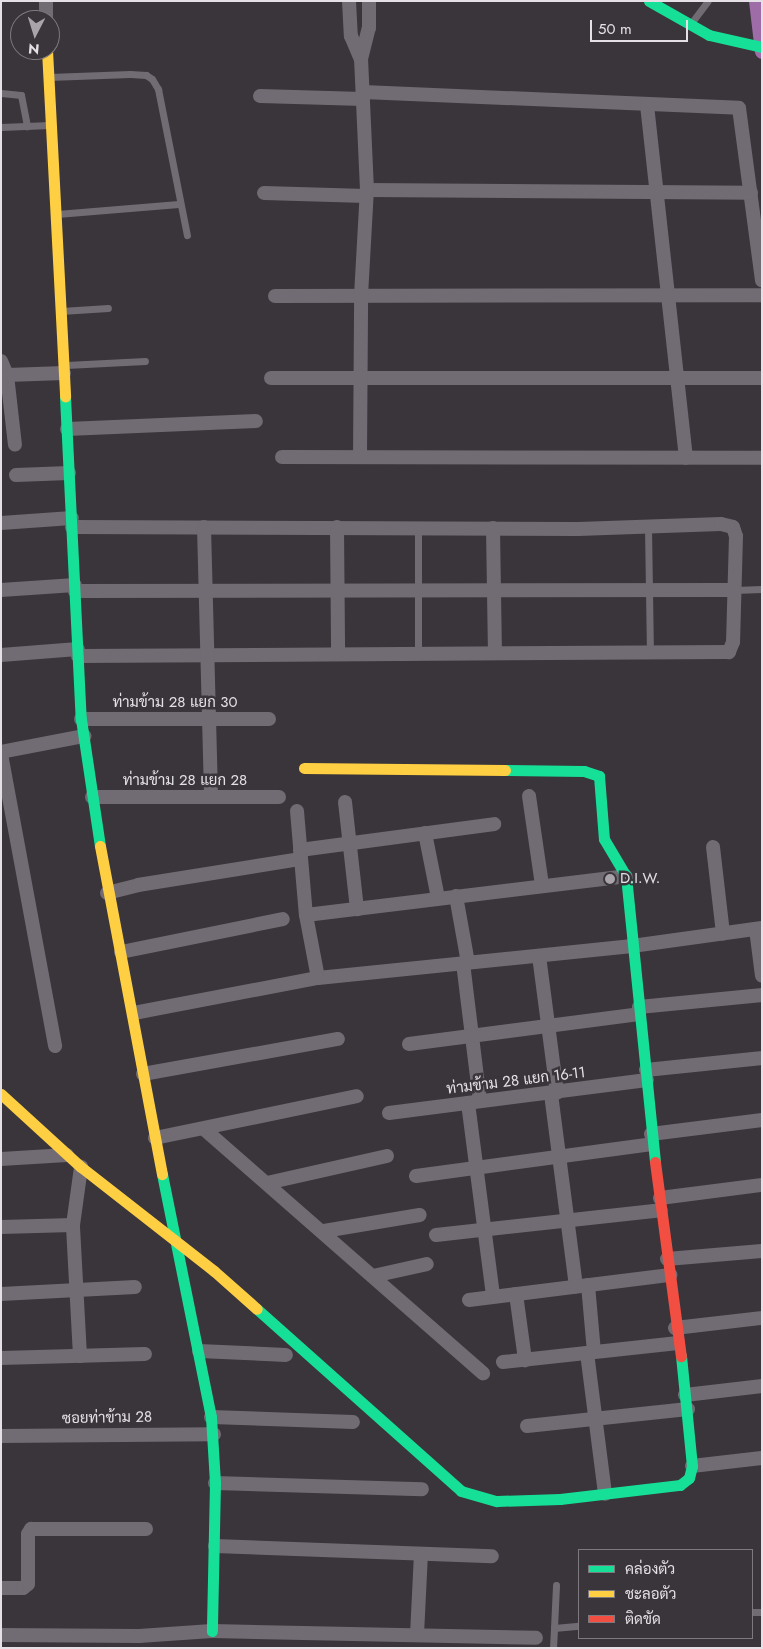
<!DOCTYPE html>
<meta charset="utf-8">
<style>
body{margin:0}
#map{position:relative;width:763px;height:1649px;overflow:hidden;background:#39353a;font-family:Jost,Sarabun,sans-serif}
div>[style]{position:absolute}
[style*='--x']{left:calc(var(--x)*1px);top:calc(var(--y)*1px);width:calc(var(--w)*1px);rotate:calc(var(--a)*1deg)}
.canal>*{height:14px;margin:-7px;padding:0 7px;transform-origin:7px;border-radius:7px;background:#9e6da7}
.lane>*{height:7px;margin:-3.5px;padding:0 3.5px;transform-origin:3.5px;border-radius:3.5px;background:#716b73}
.street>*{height:14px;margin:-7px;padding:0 7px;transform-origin:7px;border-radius:7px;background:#716b73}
.fast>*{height:11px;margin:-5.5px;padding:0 5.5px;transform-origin:5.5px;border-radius:5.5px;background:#16e098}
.slow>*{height:11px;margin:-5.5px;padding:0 5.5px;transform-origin:5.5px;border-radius:5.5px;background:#ffcf43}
.jam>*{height:11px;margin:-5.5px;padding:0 5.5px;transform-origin:5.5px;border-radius:5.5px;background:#f24e42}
.dots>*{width:14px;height:14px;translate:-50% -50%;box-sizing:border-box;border:2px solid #3a343b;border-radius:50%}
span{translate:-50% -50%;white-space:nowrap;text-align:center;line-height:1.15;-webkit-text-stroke:5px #3a343b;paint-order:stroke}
.street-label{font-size:15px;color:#e4e0e5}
.poi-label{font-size:15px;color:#e4e0e5}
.left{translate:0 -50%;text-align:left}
.frame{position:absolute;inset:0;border:2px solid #e4e0e5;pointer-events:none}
.legend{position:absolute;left:578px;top:1549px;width:175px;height:90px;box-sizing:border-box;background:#3a343b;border:1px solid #7e797f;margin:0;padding:6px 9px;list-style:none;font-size:15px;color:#e4e0e5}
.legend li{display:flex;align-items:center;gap:10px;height:25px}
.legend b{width:25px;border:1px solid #7e797f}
.north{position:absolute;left:10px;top:10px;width:50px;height:50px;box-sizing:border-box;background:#3a343b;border:1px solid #7e797f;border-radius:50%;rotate:185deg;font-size:14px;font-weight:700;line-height:20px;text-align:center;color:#e4e0e5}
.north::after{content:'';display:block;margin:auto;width:18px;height:22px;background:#a8a4a9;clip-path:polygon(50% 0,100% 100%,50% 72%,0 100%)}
.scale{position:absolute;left:590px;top:20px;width:98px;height:22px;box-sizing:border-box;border:2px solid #e4e0e5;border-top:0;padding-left:6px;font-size:15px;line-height:18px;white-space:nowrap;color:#e4e0e5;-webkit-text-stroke:4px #3a343b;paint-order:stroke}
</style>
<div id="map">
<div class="canal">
<i style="--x:756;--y:1;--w:51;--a:83.3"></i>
</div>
<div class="lane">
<i style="--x:692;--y:22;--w:26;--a:-53"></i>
<i style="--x:49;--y:77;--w:81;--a:-2.1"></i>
<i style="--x:130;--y:74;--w:16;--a:4"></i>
<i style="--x:146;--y:75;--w:7;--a:34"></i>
<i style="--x:152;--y:79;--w:12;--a:59"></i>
<i style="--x:158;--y:89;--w:149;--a:78.8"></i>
<i style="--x:1;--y:93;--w:20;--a:6"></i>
<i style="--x:21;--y:95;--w:32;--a:79"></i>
<i style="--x:1;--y:127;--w:49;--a:-2.3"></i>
<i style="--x:57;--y:214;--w:122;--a:-4.7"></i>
<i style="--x:61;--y:311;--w:47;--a:-3.7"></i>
<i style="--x:66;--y:365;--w:79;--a:-2.9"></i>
<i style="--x:648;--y:527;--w:125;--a:89.1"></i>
<i style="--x:418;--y:528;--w:124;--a:90"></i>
<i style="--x:734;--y:590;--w:28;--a:-2"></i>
<i style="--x:752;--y:1612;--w:10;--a:0"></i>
<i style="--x:554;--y:1628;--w:43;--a:-87.3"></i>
<i style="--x:553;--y:1648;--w:20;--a:-87"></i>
<i style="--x:554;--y:1628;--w:25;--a:-5"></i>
</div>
<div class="street">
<i style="--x:46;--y:1;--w:19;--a:90"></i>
<i style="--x:349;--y:1;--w:35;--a:87"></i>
<i style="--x:351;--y:36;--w:25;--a:67"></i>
<i style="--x:363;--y:92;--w:376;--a:2.4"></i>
<i style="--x:739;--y:108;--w:174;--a:82.4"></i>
<i style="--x:260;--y:96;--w:103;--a:1.7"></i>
<i style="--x:647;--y:105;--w:355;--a:83.7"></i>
<i style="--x:367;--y:190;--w:384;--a:0.4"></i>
<i style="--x:264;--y:193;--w:102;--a:1.7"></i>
<i style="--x:275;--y:296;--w:487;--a:-0.1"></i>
<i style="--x:1;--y:361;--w:15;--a:67"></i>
<i style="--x:7;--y:375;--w:70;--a:83.5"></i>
<i style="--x:7;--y:375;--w:57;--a:-2"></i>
<i style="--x:271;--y:378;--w:491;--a:0"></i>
<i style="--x:67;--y:429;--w:189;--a:-2.4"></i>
<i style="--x:282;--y:457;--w:480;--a:0.1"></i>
<i style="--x:360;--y:457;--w:161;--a:-89.6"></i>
<i style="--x:361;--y:296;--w:106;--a:-86.8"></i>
<i style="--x:367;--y:190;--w:131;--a:-92.6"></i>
<i style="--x:361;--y:59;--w:32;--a:-76"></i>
<i style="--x:369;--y:28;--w:27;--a:-90"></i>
<i style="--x:16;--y:475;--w:53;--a:-2.2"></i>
<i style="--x:1;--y:523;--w:71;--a:-4"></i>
<i style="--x:72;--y:527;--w:506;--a:0.23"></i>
<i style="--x:578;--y:529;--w:143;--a:-2"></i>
<i style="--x:721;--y:524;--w:12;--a:14"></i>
<i style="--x:733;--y:527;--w:9;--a:72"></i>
<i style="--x:736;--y:536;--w:106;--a:91.6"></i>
<i style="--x:733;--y:642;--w:11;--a:112"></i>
<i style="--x:729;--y:652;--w:651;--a:179.65"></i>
<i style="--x:204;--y:527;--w:269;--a:88.5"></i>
<i style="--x:337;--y:527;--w:125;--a:89.5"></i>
<i style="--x:493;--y:528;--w:125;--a:89.1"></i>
<i style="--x:1;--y:590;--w:74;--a:-3.9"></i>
<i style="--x:75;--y:591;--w:659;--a:-0.09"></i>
<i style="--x:1;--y:655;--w:77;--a:-4.5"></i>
<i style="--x:81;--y:719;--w:188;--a:0"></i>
<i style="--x:1;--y:752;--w:85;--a:-10.9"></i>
<i style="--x:1;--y:754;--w:297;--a:79.5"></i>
<i style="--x:529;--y:796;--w:90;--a:81.7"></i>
<i style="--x:92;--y:797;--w:187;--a:0"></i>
<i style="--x:345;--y:802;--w:108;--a:83.6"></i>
<i style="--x:297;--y:811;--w:104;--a:85.1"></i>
<i style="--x:306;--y:915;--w:64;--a:79.2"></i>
<i style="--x:318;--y:978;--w:316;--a:-5.8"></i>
<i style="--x:632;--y:946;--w:131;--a:-7.9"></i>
<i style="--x:425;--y:833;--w:66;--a:78.7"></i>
<i style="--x:713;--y:847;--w:87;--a:83.4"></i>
<i style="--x:300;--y:850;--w:196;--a:-7.6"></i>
<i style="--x:107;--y:893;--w:32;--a:-14"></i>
<i style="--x:138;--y:885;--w:165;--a:-9.1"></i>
<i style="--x:456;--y:896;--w:68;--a:79.8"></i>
<i style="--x:306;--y:915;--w:322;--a:-6.9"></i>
<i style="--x:756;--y:929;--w:47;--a:82.7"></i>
<i style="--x:121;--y:952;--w:165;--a:-11.5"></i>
<i style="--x:539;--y:956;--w:138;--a:82.5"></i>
<i style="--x:463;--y:963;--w:139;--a:83"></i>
<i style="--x:639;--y:1007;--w:124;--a:-5.6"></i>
<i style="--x:134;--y:1013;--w:187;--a:-10.8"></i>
<i style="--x:409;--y:1044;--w:232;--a:-7.4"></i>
<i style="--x:646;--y:1070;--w:117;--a:-5.9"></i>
<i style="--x:143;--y:1074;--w:198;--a:-10.2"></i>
<i style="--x:551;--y:1094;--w:194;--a:82.6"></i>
<i style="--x:468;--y:1103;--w:195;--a:82.6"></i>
<i style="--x:389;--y:1113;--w:260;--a:-7.3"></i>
<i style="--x:204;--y:1129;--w:371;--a:41.2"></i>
<i style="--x:651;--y:1134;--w:112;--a:-7.2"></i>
<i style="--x:155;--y:1138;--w:206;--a:-11.7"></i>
<i style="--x:1;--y:1159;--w:66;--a:-3.5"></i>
<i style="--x:416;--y:1176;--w:238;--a:-7.7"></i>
<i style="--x:267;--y:1183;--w:123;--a:-12.7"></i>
<i style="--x:660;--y:1198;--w:103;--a:-7.3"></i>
<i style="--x:1;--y:1227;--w:72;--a:-1.6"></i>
<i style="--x:324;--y:1231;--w:97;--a:-9.5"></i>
<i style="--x:436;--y:1235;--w:226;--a:-6.3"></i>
<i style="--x:667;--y:1259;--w:95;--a:-4.8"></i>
<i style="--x:373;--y:1276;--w:55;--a:-12.5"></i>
<i style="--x:588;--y:1285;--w:67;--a:84.9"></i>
<i style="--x:1;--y:1294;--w:134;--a:-3"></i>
<i style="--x:516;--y:1294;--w:67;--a:82.2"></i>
<i style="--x:469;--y:1300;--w:203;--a:-7.1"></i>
<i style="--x:675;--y:1328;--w:88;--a:-6.6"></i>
<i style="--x:199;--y:1351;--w:87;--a:2.6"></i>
<i style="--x:587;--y:1353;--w:142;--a:82.7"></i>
<i style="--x:80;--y:1356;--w:131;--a:-93.1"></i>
<i style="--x:73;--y:1225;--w:59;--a:-82.1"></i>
<i style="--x:1;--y:1358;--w:144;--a:-1.6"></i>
<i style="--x:503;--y:1362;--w:176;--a:-6.2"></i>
<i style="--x:685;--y:1395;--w:78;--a:-6.7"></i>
<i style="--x:211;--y:1417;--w:142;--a:2"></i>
<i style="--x:527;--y:1426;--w:162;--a:-6"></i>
<i style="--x:1;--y:1436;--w:213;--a:-0.5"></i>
<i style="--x:692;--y:1466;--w:70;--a:-6.5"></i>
<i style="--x:215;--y:1483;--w:207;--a:1.7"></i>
<i style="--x:215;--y:1546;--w:277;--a:2.1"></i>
<i style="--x:1;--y:1588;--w:22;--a:0"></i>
<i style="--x:23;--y:1588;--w:6;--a:-39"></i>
<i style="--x:28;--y:1584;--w:50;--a:-90"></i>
<i style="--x:28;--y:1534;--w:6;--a:-59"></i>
<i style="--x:31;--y:1529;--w:115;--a:0"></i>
<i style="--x:1;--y:1635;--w:138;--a:0.4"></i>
<i style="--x:139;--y:1636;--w:73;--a:-3.9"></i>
<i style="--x:212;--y:1631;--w:324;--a:1.2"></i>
<i style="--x:417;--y:1635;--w:81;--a:-87.2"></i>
</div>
<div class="fast">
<i style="--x:649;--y:1;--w:69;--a:29.5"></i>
<i style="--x:709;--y:35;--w:54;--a:12.8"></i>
<i style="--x:65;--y:397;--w:322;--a:87.2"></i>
<i style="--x:81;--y:719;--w:128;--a:81.5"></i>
<i style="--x:505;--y:770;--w:79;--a:0.7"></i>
<i style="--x:584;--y:771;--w:16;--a:18"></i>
<i style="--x:599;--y:776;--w:63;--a:85.5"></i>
<i style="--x:604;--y:839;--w:43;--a:59.3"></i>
<i style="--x:626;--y:876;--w:287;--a:84.2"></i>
<i style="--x:162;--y:1174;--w:248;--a:78.6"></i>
<i style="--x:211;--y:1417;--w:66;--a:86.5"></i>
<i style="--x:215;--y:1483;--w:148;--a:91.2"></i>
<i style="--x:257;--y:1309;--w:273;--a:41.7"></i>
<i style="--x:461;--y:1491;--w:37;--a:16"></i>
<i style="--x:497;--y:1501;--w:63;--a:-1.8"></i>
<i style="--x:560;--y:1499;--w:121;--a:-6.7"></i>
<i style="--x:680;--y:1485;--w:11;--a:-38"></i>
<i style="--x:689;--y:1478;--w:12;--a:-76"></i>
<i style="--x:692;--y:1466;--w:111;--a:-95.7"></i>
</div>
<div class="slow">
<i style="--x:47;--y:50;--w:347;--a:87"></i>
<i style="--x:304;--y:768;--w:201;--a:0.6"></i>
<i style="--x:100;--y:846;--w:334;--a:79.3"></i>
<i style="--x:1;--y:1094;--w:108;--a:42.4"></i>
<i style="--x:81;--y:1167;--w:169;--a:38"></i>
<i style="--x:214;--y:1271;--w:57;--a:41.5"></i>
</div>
<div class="jam">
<i style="--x:655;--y:1162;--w:196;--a:82.4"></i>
</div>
<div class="dots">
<i style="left:610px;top:879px;background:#a8a4a9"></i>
</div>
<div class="street-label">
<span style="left:175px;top:703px">ท่ามข้าม 28 แยก 30</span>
<span style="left:185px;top:781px">ท่ามข้าม 28 แยก 28</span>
<span style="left:516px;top:1081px;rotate:-7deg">ท่ามข้าม 28 แยก 16-11</span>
<span style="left:107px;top:1418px;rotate:-1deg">ซอยท่าข้าม 28</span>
</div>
<div class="poi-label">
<span class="left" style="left:620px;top:879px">D.I.W.</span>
</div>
<div class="frame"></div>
<ul class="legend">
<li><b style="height:6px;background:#16e098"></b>คล่องตัว</li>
<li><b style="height:6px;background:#ffcf43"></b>ชะลอตัว</li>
<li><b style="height:6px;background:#f24e42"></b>ติดขัด</li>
</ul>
<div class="north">N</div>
<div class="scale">50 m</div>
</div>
